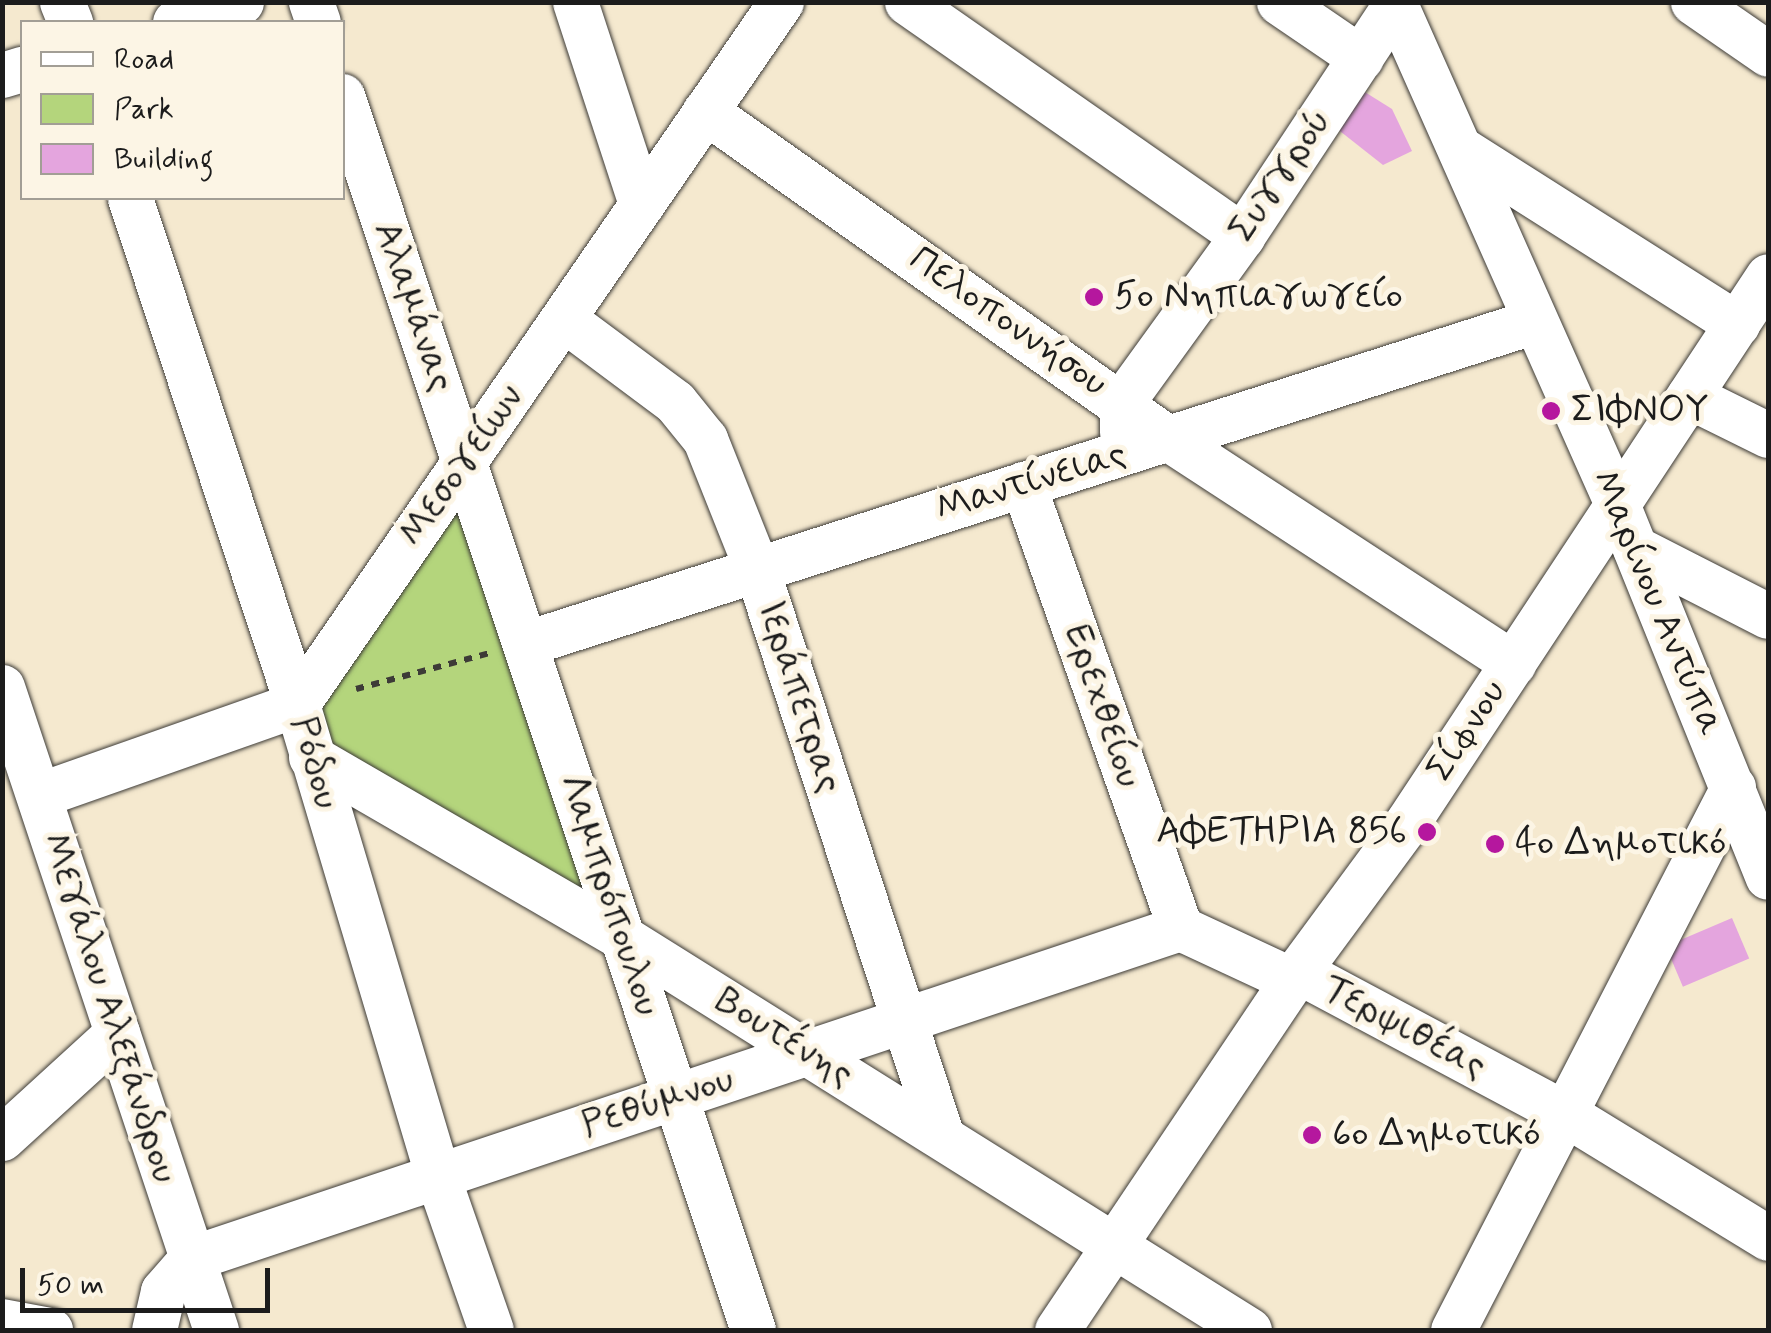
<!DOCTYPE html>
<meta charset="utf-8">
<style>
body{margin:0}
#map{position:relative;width:1771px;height:1333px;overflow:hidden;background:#f5e9cf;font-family:Mynerve,sans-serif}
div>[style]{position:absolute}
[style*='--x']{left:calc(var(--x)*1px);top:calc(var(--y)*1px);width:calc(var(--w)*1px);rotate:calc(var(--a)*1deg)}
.green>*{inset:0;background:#b4d57c}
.building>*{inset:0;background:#e4a5de;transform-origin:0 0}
.path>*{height:6px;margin-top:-3px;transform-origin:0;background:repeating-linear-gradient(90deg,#3d3b37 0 8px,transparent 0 16px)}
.roads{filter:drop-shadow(0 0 2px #3d3b37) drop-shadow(0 0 2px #3d3b37)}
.minor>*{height:45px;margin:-22.5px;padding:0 22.5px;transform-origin:22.5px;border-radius:22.5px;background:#fff}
.dots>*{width:28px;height:28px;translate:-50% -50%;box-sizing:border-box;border:5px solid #fcf5e5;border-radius:50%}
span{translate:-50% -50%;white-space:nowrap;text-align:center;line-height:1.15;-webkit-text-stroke:10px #fcf5e5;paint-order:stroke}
.street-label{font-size:38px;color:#1c1c1c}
.poi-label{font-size:38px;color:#1c1c1c}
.left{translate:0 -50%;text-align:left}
.right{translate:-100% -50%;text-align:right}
.frame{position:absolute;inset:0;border:5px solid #1c1c1c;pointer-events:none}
.legend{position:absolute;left:20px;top:20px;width:325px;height:180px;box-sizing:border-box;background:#fcf5e5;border:2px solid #a29e95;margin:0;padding:12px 18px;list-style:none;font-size:30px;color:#1c1c1c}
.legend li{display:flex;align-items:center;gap:20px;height:50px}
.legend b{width:50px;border:2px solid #a29e95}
.scale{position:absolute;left:20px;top:1268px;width:250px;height:45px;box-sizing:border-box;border:5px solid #1c1c1c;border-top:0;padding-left:12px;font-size:30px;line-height:35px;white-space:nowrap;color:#1c1c1c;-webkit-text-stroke:8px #fcf5e5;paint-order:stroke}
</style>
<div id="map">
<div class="green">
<i style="clip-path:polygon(461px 483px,608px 919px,321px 750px,309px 702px)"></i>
</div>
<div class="building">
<i style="clip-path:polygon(1360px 89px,1392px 109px,1412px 151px,1383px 165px,1336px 128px)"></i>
<i style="left:1732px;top:918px;width:44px;height:72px;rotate:67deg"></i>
</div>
<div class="path">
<i style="--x:356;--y:689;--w:138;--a:-15.1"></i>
</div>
<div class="roads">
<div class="minor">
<i style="--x:62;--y:2;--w:22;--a:68"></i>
<i style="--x:311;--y:2;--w:21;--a:71"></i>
<i style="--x:575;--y:2;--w:213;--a:71.9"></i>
<i style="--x:907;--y:2;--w:409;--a:34.9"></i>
<i style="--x:1279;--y:2;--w:99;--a:34.3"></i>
<i style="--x:1394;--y:2;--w:549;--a:66.05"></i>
<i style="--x:1617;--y:504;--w:402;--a:68"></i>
<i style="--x:1693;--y:2;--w:91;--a:34.7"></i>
<i style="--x:175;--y:22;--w:69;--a:-16.9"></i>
<i style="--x:2;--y:75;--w:21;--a:-17"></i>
<i style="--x:342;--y:96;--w:1301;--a:71.58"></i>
<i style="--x:705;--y:111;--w:568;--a:35.26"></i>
<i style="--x:1169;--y:439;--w:411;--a:33.1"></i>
<i style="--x:1461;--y:149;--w:327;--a:32.4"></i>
<i style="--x:130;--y:198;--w:533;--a:71.74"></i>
<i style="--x:297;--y:704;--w:491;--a:73.4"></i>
<i style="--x:437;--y:1175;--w:164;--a:70.8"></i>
<i style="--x:565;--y:320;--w:137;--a:36.7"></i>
<i style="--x:675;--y:402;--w:48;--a:51"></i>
<i style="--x:705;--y:439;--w:141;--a:68.3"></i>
<i style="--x:757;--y:570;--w:593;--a:71.93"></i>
<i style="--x:1689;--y:396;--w:88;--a:26.3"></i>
<i style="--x:1122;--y:432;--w:30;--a:-90"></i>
<i style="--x:1122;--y:402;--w:205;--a:-54.1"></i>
<i style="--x:1242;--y:236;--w:281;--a:-56.5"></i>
<i style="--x:1023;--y:484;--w:471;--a:70.5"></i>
<i style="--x:1635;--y:548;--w:149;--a:27.1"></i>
<i style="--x:527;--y:643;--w:1058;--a:-17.72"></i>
<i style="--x:2;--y:687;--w:678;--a:71.59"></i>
<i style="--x:311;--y:757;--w:359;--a:30.1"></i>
<i style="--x:622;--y:937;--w:740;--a:32.08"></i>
<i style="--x:39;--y:795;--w:274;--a:-19.4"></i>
<i style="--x:297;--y:704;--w:853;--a:-55.42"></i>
<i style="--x:1180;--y:928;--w:123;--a:24.9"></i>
<i style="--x:1298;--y:971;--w:302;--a:28.1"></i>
<i style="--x:1564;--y:1113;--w:239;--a:31.5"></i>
<i style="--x:2;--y:1138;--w:156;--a:-42.4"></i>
<i style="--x:2;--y:1321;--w:49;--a:10.6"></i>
<i style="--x:154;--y:1330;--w:40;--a:-77"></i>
<i style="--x:163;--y:1291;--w:44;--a:-48.7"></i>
<i style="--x:192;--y:1258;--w:1042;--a:-18.47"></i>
<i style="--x:1057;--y:1330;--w:432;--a:-56.1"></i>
<i style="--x:1298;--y:971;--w:184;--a:-53.6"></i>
<i style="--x:1407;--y:823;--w:655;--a:-56.58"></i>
<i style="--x:1453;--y:1330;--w:611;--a:-62.72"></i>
</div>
</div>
<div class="dots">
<i style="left:1094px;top:297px;background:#b5179e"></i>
<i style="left:1551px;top:411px;background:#b5179e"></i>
<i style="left:1427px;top:832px;background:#b5179e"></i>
<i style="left:1495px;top:844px;background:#b5179e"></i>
<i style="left:1312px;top:1135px;background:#b5179e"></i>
</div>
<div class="street-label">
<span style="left:1281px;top:176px;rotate:-56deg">Συγγρού</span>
<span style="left:413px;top:307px;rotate:71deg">Αλαμάνας</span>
<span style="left:1008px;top:322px;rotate:35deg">Πελοποννήσου</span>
<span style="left:462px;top:466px;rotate:-55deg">Μεσογείων</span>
<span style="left:1031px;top:482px;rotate:-17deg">Μαντίνειας</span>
<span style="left:1657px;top:603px;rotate:67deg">Μαρίνου Αντύπα</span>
<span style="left:799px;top:697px;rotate:72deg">Ιεράπετρας</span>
<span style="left:1102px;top:706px;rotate:71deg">Ερεχθείου</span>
<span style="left:1467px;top:731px;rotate:-57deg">Σίφνου</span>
<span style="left:314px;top:763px;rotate:74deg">Ρόδου</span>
<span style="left:609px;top:895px;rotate:72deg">Λαμπρόπουλου</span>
<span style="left:109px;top:1008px;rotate:72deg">Μεγάλου Αλεξάνδρου</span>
<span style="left:1404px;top:1028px;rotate:28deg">Τερψιθέας</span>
<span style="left:784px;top:1038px;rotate:32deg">Βουτένης</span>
<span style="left:658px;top:1103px;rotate:-18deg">Ρεθύμνου</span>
</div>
<div class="poi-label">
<span class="left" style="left:1114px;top:297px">5ο Νηπιαγωγείο</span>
<span class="left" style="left:1571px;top:411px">ΣΙΦΝΟΥ</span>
<span class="right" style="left:1407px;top:832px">ΑΦΕΤΗΡΙΑ 856</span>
<span class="left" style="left:1515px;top:844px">4ο Δημοτικό</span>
<span class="left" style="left:1332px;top:1135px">6ο Δημοτικό</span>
</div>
<div class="frame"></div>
<ul class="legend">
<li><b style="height:12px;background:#fff"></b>Road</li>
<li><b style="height:28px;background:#b4d57c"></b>Park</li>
<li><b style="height:28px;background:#e4a5de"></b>Building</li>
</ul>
<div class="scale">50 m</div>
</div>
